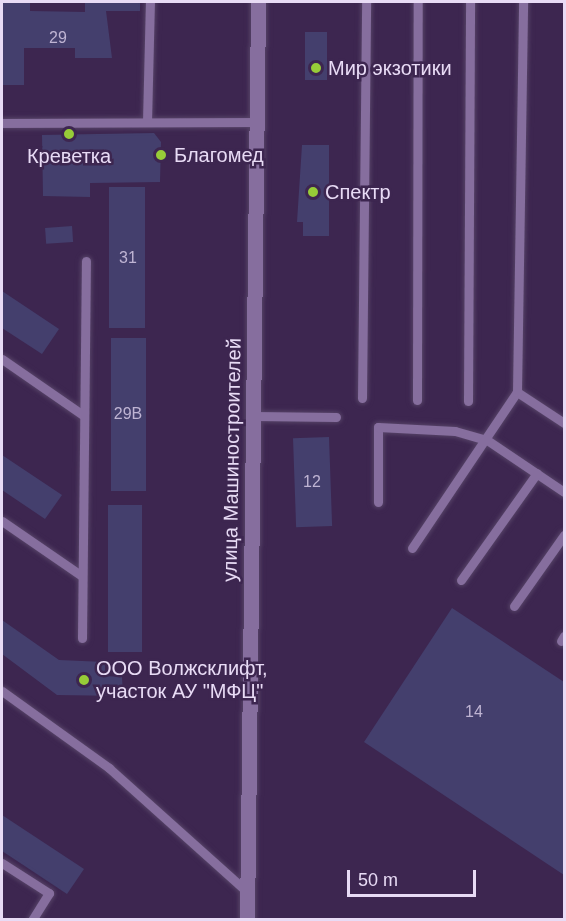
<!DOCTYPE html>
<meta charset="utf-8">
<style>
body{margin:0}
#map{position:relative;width:566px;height:921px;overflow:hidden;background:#3d2650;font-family:Arial,sans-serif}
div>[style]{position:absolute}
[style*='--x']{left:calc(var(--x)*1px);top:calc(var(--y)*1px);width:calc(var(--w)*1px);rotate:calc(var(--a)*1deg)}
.building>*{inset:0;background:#443f6d;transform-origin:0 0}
.roads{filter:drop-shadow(0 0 2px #564367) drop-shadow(0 0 2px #564367)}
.service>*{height:9px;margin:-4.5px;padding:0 4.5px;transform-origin:4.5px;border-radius:4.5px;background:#866e9e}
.minor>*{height:15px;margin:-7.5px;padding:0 7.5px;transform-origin:7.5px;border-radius:7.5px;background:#866e9e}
.dots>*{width:16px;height:16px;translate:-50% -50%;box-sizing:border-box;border:3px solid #3d2650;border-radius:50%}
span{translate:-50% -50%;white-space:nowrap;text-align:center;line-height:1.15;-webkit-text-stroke:5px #3d2650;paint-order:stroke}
.number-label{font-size:16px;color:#bfb4d3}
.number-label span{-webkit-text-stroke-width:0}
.poi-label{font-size:20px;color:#e8dbf5}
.left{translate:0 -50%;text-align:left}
.street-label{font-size:20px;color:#e8dbf5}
.frame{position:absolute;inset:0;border:3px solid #e8dbf5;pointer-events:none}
.scale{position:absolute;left:347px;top:870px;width:129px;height:27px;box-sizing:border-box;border:3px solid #e8dbf5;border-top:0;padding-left:8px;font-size:18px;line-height:21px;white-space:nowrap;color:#e8dbf5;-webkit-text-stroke:4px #3d2650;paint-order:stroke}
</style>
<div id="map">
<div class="building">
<i style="clip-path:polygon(2px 2px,30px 2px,30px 11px,85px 12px,85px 2px,140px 2px,140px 11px,106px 11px,112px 58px,75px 58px,75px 48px,24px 48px,24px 85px,2px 85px)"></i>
<i style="left:305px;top:32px;width:22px;height:48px"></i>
<i style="clip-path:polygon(154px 133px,161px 142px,160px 182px,90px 183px,90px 197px,43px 196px,42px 135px)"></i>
<i style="clip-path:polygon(302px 145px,329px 145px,329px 236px,303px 236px,303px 222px,297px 222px)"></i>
<i style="left:109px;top:187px;width:36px;height:141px"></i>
<i style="left:72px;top:226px;width:16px;height:27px;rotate:86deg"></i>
<i style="clip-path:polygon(2px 291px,59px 329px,42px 354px,2px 328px)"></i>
<i style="left:111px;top:338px;width:35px;height:153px"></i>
<i style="left:329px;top:437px;width:89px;height:36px;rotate:88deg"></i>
<i style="clip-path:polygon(2px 455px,62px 495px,45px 519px,2px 490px)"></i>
<i style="left:108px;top:505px;width:34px;height:147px"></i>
<i style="clip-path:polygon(452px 608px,564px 682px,564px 875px,364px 742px)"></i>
<i style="clip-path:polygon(2px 620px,59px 660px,105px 662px,105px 676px,122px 677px,123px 696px,57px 695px,2px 654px)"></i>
<i style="clip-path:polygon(2px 815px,84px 869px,67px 894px,2px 851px)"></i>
</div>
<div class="roads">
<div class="service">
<i style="--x:147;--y:122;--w:120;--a:-88.6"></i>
<i style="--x:2;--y:123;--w:254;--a:-0.2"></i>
<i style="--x:2;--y:359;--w:98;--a:34.7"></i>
<i style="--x:517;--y:392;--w:56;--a:33.4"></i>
<i style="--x:362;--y:398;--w:396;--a:-89.4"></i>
<i style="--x:417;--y:400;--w:398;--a:-89.9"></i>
<i style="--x:468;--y:401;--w:399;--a:-89.7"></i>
<i style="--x:254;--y:416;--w:82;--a:0.7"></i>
<i style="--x:378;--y:502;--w:75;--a:-90"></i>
<i style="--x:378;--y:427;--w:77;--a:3"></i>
<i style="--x:455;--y:431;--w:33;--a:16"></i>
<i style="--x:487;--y:440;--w:93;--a:34"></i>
<i style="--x:2;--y:521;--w:97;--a:34.5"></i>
<i style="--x:412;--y:548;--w:188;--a:-56.1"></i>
<i style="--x:517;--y:392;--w:390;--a:-89.1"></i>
<i style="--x:461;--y:580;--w:131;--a:-54.6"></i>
<i style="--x:514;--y:606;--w:87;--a:-54.8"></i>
<i style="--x:82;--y:638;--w:377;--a:-89.4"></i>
<i style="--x:561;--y:641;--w:6;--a:-59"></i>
<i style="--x:2;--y:691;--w:132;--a:35.7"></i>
<i style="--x:109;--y:768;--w:186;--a:41.9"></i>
<i style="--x:2;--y:863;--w:56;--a:32.6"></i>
<i style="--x:49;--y:893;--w:32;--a:122"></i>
</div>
<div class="minor">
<i style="--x:247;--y:920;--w:918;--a:-89.31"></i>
</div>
</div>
<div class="dots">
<i style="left:316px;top:68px;background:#97cc38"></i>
<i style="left:69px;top:134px;background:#97cc38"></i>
<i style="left:161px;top:155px;background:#97cc38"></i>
<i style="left:313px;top:192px;background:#97cc38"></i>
<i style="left:84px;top:680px;background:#97cc38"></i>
</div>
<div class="number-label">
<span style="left:58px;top:38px">29</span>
<span style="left:128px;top:258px">31</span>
<span style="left:128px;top:414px">29В</span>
<span style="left:312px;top:482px">12</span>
<span style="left:474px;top:712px">14</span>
</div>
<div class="poi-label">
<span class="left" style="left:328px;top:68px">Мир экзотики</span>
<span class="left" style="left:174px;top:155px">Благомед</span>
<span style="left:69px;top:156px">Креветка</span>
<span class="left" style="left:325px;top:192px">Спектр</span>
<span class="left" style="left:96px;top:680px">ООО Волжсклифт,<br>участок АУ "МФЦ"</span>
</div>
<div class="street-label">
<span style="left:232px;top:460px;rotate:-89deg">улица Машиностроителей</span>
</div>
<div class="frame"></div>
<div class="scale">50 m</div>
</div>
